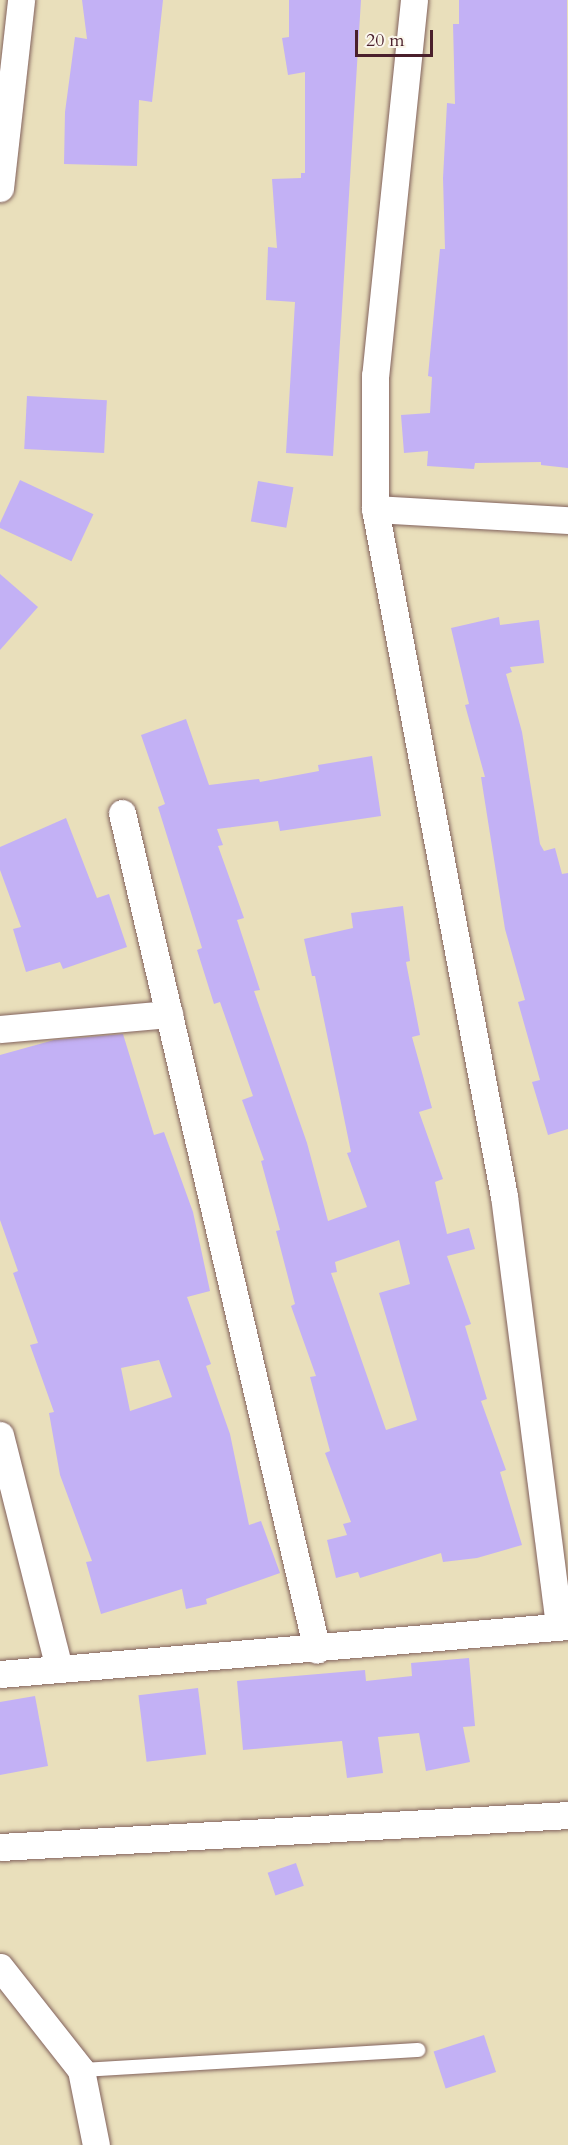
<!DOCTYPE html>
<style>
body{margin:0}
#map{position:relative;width:568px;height:2145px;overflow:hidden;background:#e9dfbb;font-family:Cardo,serif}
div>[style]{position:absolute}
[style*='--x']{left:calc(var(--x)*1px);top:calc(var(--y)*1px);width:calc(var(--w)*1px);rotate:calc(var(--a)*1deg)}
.building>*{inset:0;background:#c3b1f5;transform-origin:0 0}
.roads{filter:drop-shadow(0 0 2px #82625d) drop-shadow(0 0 2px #82625d)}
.lane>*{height:14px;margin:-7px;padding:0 7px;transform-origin:7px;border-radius:7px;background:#fff}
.street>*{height:27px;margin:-13.5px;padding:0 13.5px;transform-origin:13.5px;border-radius:13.5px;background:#fff}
span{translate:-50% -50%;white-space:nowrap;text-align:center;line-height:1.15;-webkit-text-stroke:4.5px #fbf7ec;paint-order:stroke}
.scale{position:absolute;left:355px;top:30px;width:78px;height:27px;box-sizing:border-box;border:3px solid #4a1f2b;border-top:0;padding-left:8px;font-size:18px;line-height:21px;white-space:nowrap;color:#4a1f2b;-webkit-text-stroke:4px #fbf7ec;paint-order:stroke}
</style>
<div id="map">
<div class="building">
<i style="clip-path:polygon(82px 0,163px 0,152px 102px,139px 100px,137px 166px,64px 164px,65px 112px,75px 37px,87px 39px)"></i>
<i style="clip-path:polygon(289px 0,361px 0,333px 456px,286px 453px,295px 302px,266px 300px,268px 247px,277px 248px,272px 179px,301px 178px,301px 173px,305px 173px,305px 72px,288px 75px,282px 38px,289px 37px)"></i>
<i style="clip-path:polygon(459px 0,567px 0,568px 468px,541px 465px,541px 462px,475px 463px,474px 469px,427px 466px,428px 451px,404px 453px,401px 415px,430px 413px,432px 377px,428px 376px,440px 249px,445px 249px,443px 178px,447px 103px,455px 104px,453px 24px,459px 24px)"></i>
<i style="left:27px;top:396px;width:80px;height:53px;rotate:3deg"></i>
<i style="left:20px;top:480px;width:81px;height:52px;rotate:25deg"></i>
<i style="left:258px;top:481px;width:36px;height:41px;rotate:10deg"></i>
<i style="clip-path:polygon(0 574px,38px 607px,0 650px)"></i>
<i style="clip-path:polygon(499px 617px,500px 625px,539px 620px,544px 663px,510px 667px,512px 672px,506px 674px,522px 732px,540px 844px,544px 851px,555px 848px,562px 874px,568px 873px,568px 1129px,548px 1135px,532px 1082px,540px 1080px,518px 1002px,525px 1000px,505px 929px,481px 777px,485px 777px,465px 705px,469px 704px,451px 628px)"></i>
<i style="clip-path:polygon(evenodd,186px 719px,209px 785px,259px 779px,260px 782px,319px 771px,318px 765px,372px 756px,381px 816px,280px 831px,278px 821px,217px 829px,223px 845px,218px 846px,244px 918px,237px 920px,260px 990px,254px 991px,307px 1143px,328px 1221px,367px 1207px,347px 1153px,351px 1152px,315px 976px,312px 976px,304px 939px,353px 928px,351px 913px,403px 906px,410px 961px,406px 962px,420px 1035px,412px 1037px,432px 1108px,419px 1112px,443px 1179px,435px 1182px,447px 1234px,469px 1228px,475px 1249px,447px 1256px,471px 1324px,465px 1326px,487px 1399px,481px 1401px,506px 1470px,500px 1472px,522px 1545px,477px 1558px,443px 1562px,441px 1553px,360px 1578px,358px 1572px,336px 1578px,327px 1540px,347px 1535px,343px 1524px,351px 1522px,325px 1453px,330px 1451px,310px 1377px,316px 1376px,291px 1306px,295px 1304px,276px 1231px,280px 1230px,261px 1161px,264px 1160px,242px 1100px,253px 1096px,220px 1002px,214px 1004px,197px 950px,202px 948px,158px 807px,165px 804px,141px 735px,186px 719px,399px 1240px,410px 1284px,379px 1293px,417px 1420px,386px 1430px,331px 1273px,337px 1272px,335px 1262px,399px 1240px)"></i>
<i style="clip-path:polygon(66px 818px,97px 898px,109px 894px,127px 947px,63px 969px,60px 962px,26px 972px,13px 929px,21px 927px,0 870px,0 847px)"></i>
<i style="clip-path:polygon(evenodd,123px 1034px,154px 1135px,164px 1132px,193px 1212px,210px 1291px,187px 1297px,211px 1364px,206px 1366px,230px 1434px,249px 1525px,261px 1521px,280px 1573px,206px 1599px,207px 1604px,186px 1609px,182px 1589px,101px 1614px,86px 1562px,92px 1561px,60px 1475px,49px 1413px,54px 1412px,30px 1345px,38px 1343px,13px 1273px,18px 1271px,0 1220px,0 1055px,54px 1040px,123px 1034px,159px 1360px,172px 1397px,130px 1411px,121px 1368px,159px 1360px)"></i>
<i style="clip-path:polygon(469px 1658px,475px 1726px,463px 1727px,470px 1762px,426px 1771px,419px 1733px,378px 1737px,383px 1773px,347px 1778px,342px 1741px,243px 1750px,237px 1681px,365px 1670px,366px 1681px,412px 1676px,411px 1663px)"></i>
<i style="left:198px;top:1688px;width:67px;height:60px;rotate:83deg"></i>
<i style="clip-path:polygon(35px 1696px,48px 1766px,0 1775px,0 1702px)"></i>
<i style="left:296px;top:1863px;width:24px;height:30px;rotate:71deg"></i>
<i style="left:484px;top:2035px;width:39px;height:53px;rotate:72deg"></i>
</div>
<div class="roads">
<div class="lane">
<i style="--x:81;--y:2070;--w:338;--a:-3.4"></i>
</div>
<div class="street">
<i style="--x:414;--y:0;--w:377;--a:95.9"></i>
<i style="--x:375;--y:375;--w:134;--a:90"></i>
<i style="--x:375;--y:509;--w:699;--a:79.37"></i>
<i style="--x:504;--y:1196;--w:434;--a:82.7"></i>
<i style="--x:0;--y:188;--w:189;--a:-83.6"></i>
<i style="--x:375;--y:509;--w:193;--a:3.3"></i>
<i style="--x:122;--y:813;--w:859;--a:76.89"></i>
<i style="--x:0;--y:1029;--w:170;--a:-5.1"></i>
<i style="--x:0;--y:1435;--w:240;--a:75.8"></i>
<i style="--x:0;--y:1674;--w:570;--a:-4.83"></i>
<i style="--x:0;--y:1847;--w:569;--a:-3.22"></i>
<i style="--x:0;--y:1967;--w:131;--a:51.8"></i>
<i style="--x:81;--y:2070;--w:76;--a:78.7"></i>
</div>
</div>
<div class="scale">20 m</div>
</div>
